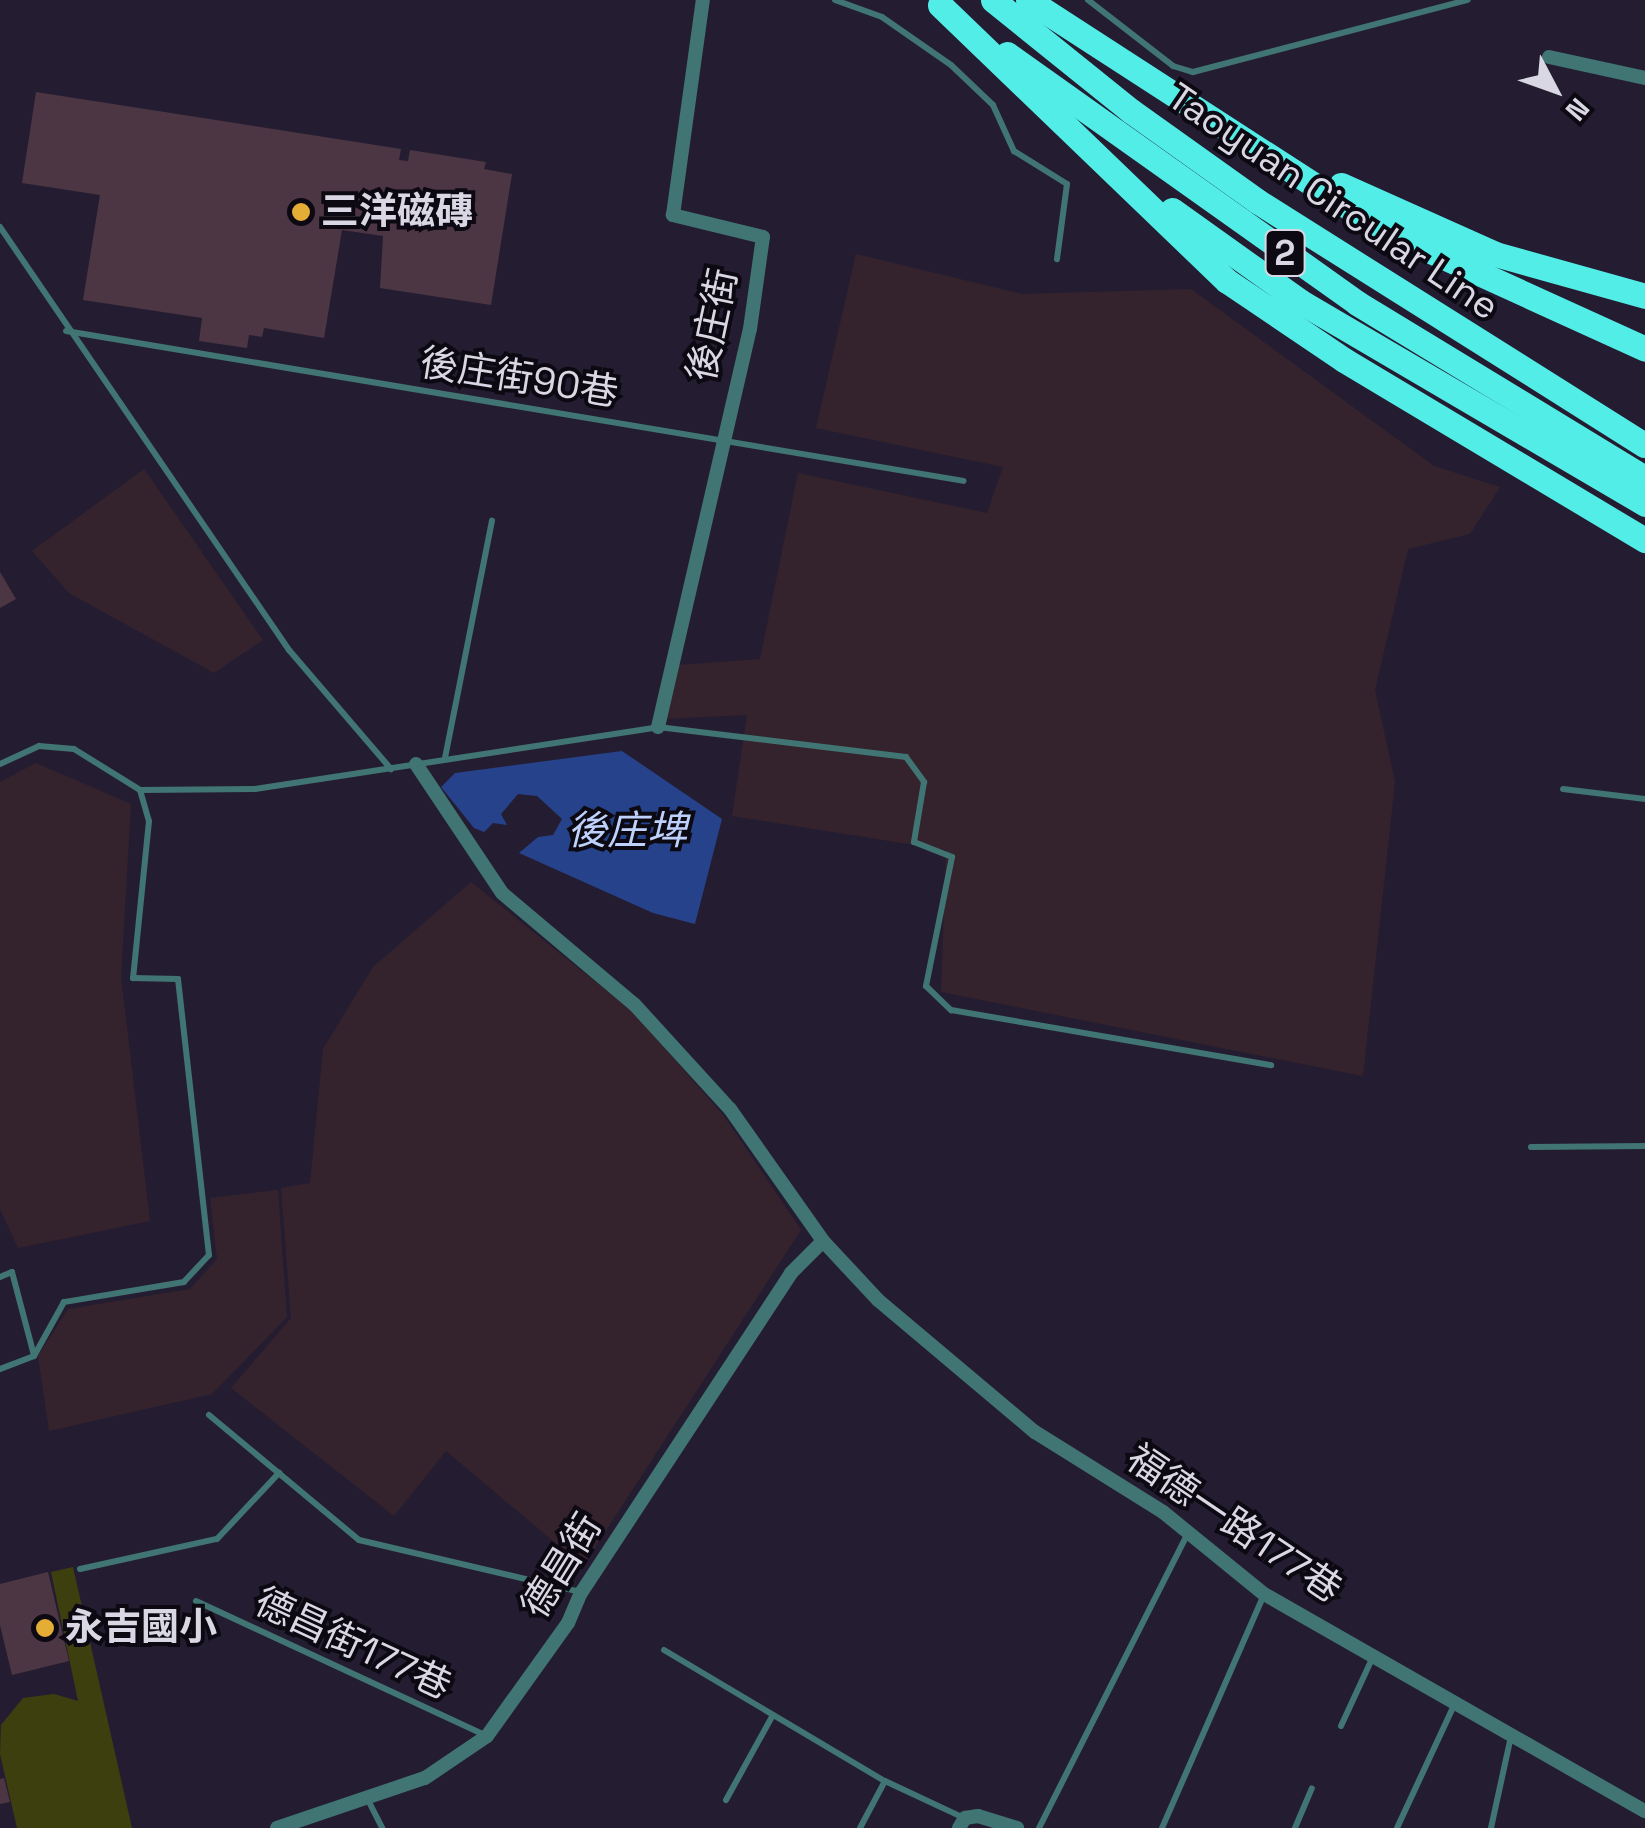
<!DOCTYPE html>
<meta charset="utf-8">
<style>
body{margin:0}
#map{position:relative;width:1645px;height:1828px;overflow:hidden;background:#241d31;font-family:"Space Grotesk","Noto Sans TC",sans-serif}
div>[style]{position:absolute}
[style*='--x']{left:calc(var(--x)*1px);top:calc(var(--y)*1px);width:calc(var(--w)*1px);rotate:calc(var(--a)*1deg)}
.industrial>*{inset:0;background:#34232c}
.green>*{inset:0;background:#3e3f0f}
.water>*{inset:0;background:#25428b}
.building>*{inset:0;background:#4c3644}
.lane>*{height:6px;margin:-3px;padding:0 3px;transform-origin:3px;border-radius:3px;background:#407573}
.street>*{height:14px;margin:-7px;padding:0 7px;transform-origin:7px;border-radius:7px;background:#407573}
.highway>*{height:25px;margin:-12.5px;padding:0 12.5px;transform-origin:12.5px;border-radius:12.5px;background:#53ede8}
.dots>*{width:28px;height:28px;translate:-50% -50%;box-sizing:border-box;border:5px solid #0c0912;border-radius:50%}
span{translate:-50% -50%;white-space:nowrap;text-align:center;line-height:1.15;-webkit-text-stroke:8px #0c0912;paint-order:stroke}
.shield-label span{padding:2px 8px;background:#0c0912;border:2px solid;border-radius:8px;-webkit-text-stroke-width:0}
.shield-label{font-size:35px;color:#dad7e4;font-weight:700}
.street-label{font-size:38px;color:#dad7e4}
.poi-label{font-size:38px;color:#dad7e4;font-weight:700}
.left{translate:0 -50%;text-align:left}
.water-label{font-size:40px;color:#bdd1fc;font-style:italic}
.north{position:absolute;left:1505px;top:40px;width:100px;height:100px;-webkit-text-stroke:8px #0c0912;paint-order:stroke;rotate:131deg;font-size:28px;font-weight:700;line-height:40px;text-align:center;color:#dad7e4}
.north::after{content:'';display:block;margin:auto;width:35px;height:45px;background:#dad7e4;clip-path:polygon(50% 0,100% 100%,50% 72%,0 100%)}
</style>
<div id="map">
<div class="industrial">
<i style="clip-path:polygon(856px 254px,1022px 294px,1191px 289px,1434px 466px,1500px 487px,1470px 534px,1408px 549px,1375px 690px,1395px 782px,1363px 1076px,941px 992px,946px 850px,732px 816px,747px 715px,665px 719px,678px 665px,760px 659px,798px 473px,987px 513px,1003px 467px,816px 428px)"></i>
<i style="clip-path:polygon(144px 469px,263px 640px,214px 673px,69px 593px,32px 551px)"></i>
<i style="clip-path:polygon(36px 763px,131px 804px,121px 977px,150px 1221px,18px 1248px,0 1209px,0 782px)"></i>
<i style="clip-path:polygon(471px 882px,632px 1011px,724px 1116px,801px 1230px,583px 1566px,446px 1451px,394px 1516px,231px 1388px,291px 1318px,281px 1188px,310px 1183px,323px 1049px,373px 967px)"></i>
<i style="clip-path:polygon(278px 1190px,287px 1317px,212px 1394px,49px 1431px,38px 1356px,68px 1309px,190px 1289px,217px 1259px,210px 1198px)"></i>
</div>
<div class="green">
<i style="clip-path:polygon(73px 1567px,132px 1828px,17px 1828px,0 1754px,1px 1725px,23px 1698px,54px 1694px,78px 1701px,51px 1572px)"></i>
</div>
<div class="water">
<i style="clip-path:polygon(622px 751px,722px 819px,695px 924px,653px 913px,519px 853px,538px 837px,553px 835px,562px 819px,537px 796px,518px 794px,501px 814px,507px 825px,493px 823px,484px 832px,474px 828px,441px 787px,455px 773px)"></i>
</div>
<div class="building">
<i style="clip-path:polygon(36px 92px,401px 149px,399px 160px,408px 161px,410px 150px,486px 162px,484px 169px,512px 174px,491px 305px,380px 288px,383px 236px,342px 230px,324px 338px,264px 328px,262px 337px,249px 335px,247px 348px,199px 341px,202px 318px,83px 300px,100px 195px,22px 183px)"></i>
<i style="clip-path:polygon(0 572px,16px 599px,0 608px)"></i>
<i style="clip-path:polygon(48px 1572px,69px 1661px,12px 1675px,0 1625px,0 1584px)"></i>
<i style="clip-path:polygon(4px 1778px,10px 1802px,0 1804px,0 1779px)"></i>
</div>
<div class="lane">
<i style="--x:835;--y:0;--w:50;--a:19.9"></i>
<i style="--x:882;--y:17;--w:84;--a:34.8"></i>
<i style="--x:951;--y:65;--w:58;--a:43.6"></i>
<i style="--x:993;--y:105;--w:51;--a:65.5"></i>
<i style="--x:1014;--y:151;--w:62;--a:31.9"></i>
<i style="--x:1067;--y:184;--w:76;--a:97.6"></i>
<i style="--x:1088;--y:0;--w:108;--a:37.8"></i>
<i style="--x:1173;--y:66;--w:21;--a:17"></i>
<i style="--x:1193;--y:72;--w:284;--a:-14.7"></i>
<i style="--x:0;--y:227;--w:512;--a:55.66"></i>
<i style="--x:289;--y:650;--w:157;--a:49.4"></i>
<i style="--x:66;--y:331;--w:910;--a:9.48"></i>
<i style="--x:445;--y:758;--w:242;--a:-78.8"></i>
<i style="--x:0;--y:764;--w:43;--a:-24.8"></i>
<i style="--x:39;--y:746;--w:35;--a:5"></i>
<i style="--x:74;--y:749;--w:78;--a:31.8"></i>
<i style="--x:140;--y:790;--w:32;--a:74"></i>
<i style="--x:149;--y:821;--w:158;--a:95.8"></i>
<i style="--x:133;--y:978;--w:45;--a:1.3"></i>
<i style="--x:178;--y:979;--w:278;--a:83.6"></i>
<i style="--x:209;--y:1255;--w:37;--a:133"></i>
<i style="--x:184;--y:1282;--w:122;--a:170.5"></i>
<i style="--x:64;--y:1302;--w:62;--a:119.1"></i>
<i style="--x:34;--y:1356;--w:36;--a:159"></i>
<i style="--x:1563;--y:789;--w:83;--a:7"></i>
<i style="--x:140;--y:790;--w:115;--a:-0.5"></i>
<i style="--x:255;--y:789;--w:408;--a:-8.7"></i>
<i style="--x:658;--y:727;--w:250;--a:6.9"></i>
<i style="--x:906;--y:757;--w:31;--a:54"></i>
<i style="--x:924;--y:782;--w:61;--a:99.5"></i>
<i style="--x:914;--y:842;--w:41;--a:21.5"></i>
<i style="--x:952;--y:857;--w:132;--a:101.4"></i>
<i style="--x:926;--y:986;--w:35;--a:44"></i>
<i style="--x:951;--y:1010;--w:325;--a:9.8"></i>
<i style="--x:1531;--y:1147;--w:114;--a:-0.5"></i>
<i style="--x:0;--y:1277;--w:13;--a:-23"></i>
<i style="--x:12;--y:1272;--w:86;--a:75.2"></i>
<i style="--x:209;--y:1415;--w:195;--a:39.8"></i>
<i style="--x:359;--y:1540;--w:227;--a:13.2"></i>
<i style="--x:80;--y:1569;--w:140;--a:-12.4"></i>
<i style="--x:217;--y:1539;--w:91;--a:-46.8"></i>
<i style="--x:196;--y:1601;--w:319;--a:24.9"></i>
<i style="--x:664;--y:1650;--w:257;--a:30.7"></i>
<i style="--x:885;--y:1781;--w:87;--a:25.1"></i>
<i style="--x:1341;--y:1726;--w:74;--a:-65.2"></i>
<i style="--x:367;--y:1798;--w:34;--a:63"></i>
<i style="--x:726;--y:1800;--w:97;--a:-61.1"></i>
<i style="--x:860;--y:1828;--w:53;--a:-62"></i>
<i style="--x:1039;--y:1828;--w:330;--a:-63.2"></i>
<i style="--x:1162;--y:1828;--w:254;--a:-66.4"></i>
<i style="--x:1295;--y:1828;--w:43;--a:-67"></i>
<i style="--x:1397;--y:1828;--w:136;--a:-65.1"></i>
<i style="--x:1491;--y:1828;--w:94;--a:-77.7"></i>
</div>
<div class="street">
<i style="--x:1549;--y:57;--w:98;--a:12.3"></i>
<i style="--x:658;--y:727;--w:408;--a:-77"></i>
<i style="--x:750;--y:329;--w:93;--a:-82"></i>
<i style="--x:763;--y:237;--w:93;--a:-166.3"></i>
<i style="--x:673;--y:215;--w:217;--a:-82.1"></i>
<i style="--x:416;--y:764;--w:155;--a:56.3"></i>
<i style="--x:502;--y:893;--w:172;--a:40.1"></i>
<i style="--x:634;--y:1004;--w:142;--a:47.6"></i>
<i style="--x:730;--y:1109;--w:161;--a:54.8"></i>
<i style="--x:823;--y:1241;--w:81;--a:47"></i>
<i style="--x:878;--y:1300;--w:205;--a:40.1"></i>
<i style="--x:1035;--y:1432;--w:151;--a:32"></i>
<i style="--x:1163;--y:1512;--w:130;--a:39.1"></i>
<i style="--x:1264;--y:1594;--w:438;--a:29.7"></i>
<i style="--x:277;--y:1828;--w:156;--a:-18.7"></i>
<i style="--x:425;--y:1778;--w:75;--a:-34.1"></i>
<i style="--x:487;--y:1736;--w:139;--a:-54.4"></i>
<i style="--x:568;--y:1623;--w:33;--a:-67"></i>
<i style="--x:581;--y:1593;--w:383;--a:-56.7"></i>
<i style="--x:791;--y:1273;--w:45;--a:-45"></i>
<i style="--x:959;--y:1828;--w:12;--a:-59"></i>
<i style="--x:965;--y:1818;--w:13;--a:-9"></i>
<i style="--x:978;--y:1816;--w:41;--a:17.1"></i>
</div>
<div class="highway">
<i style="--x:993;--y:0;--w:177;--a:38.8"></i>
<i style="--x:1131;--y:111;--w:155;--a:35.5"></i>
<i style="--x:1257;--y:201;--w:458;--a:32.2"></i>
<i style="--x:1028;--y:0;--w:419;--a:32.9"></i>
<i style="--x:1380;--y:228;--w:291;--a:24.5"></i>
<i style="--x:940;--y:5;--w:398;--a:43.9"></i>
<i style="--x:1227;--y:281;--w:141;--a:34"></i>
<i style="--x:1344;--y:360;--w:351;--a:30.9"></i>
<i style="--x:1007;--y:54;--w:430;--a:35.4"></i>
<i style="--x:1357;--y:303;--w:337;--a:31.3"></i>
<i style="--x:1341;--y:185;--w:169;--a:24.1"></i>
<i style="--x:1495;--y:254;--w:156;--a:15.6"></i>
<i style="--x:1172;--y:210;--w:158;--a:35.5"></i>
<i style="--x:1301;--y:302;--w:399;--a:30.4"></i>
</div>
<div class="dots">
<i style="left:301px;top:212px;background:#e4ad35"></i>
<i style="left:45px;top:1628px;background:#e4ad35"></i>
</div>
<div class="shield-label">
<span style="left:1285px;top:253px">2</span>
</div>
<div class="street-label">
<span style="left:1333px;top:202px;rotate:34deg">Taoyuan Circular Line</span>
<span style="left:713px;top:325px;rotate:-78deg">後庄街</span>
<span style="left:519px;top:378px;rotate:9deg">後庄街90巷</span>
<span style="left:1234px;top:1524px;rotate:34deg">福德一路177巷</span>
<span style="left:562px;top:1566px;rotate:-58deg">德昌街</span>
<span style="left:353px;top:1644px;rotate:25deg">德昌街177巷</span>
</div>
<div class="poi-label">
<span class="left" style="left:321px;top:212px">三洋磁磚</span>
<span class="left" style="left:65px;top:1628px">永吉國小</span>
</div>
<div class="water-label">
<span style="left:627px;top:831px">後庄埤</span>
</div>
<div class="north">N</div>
</div>
